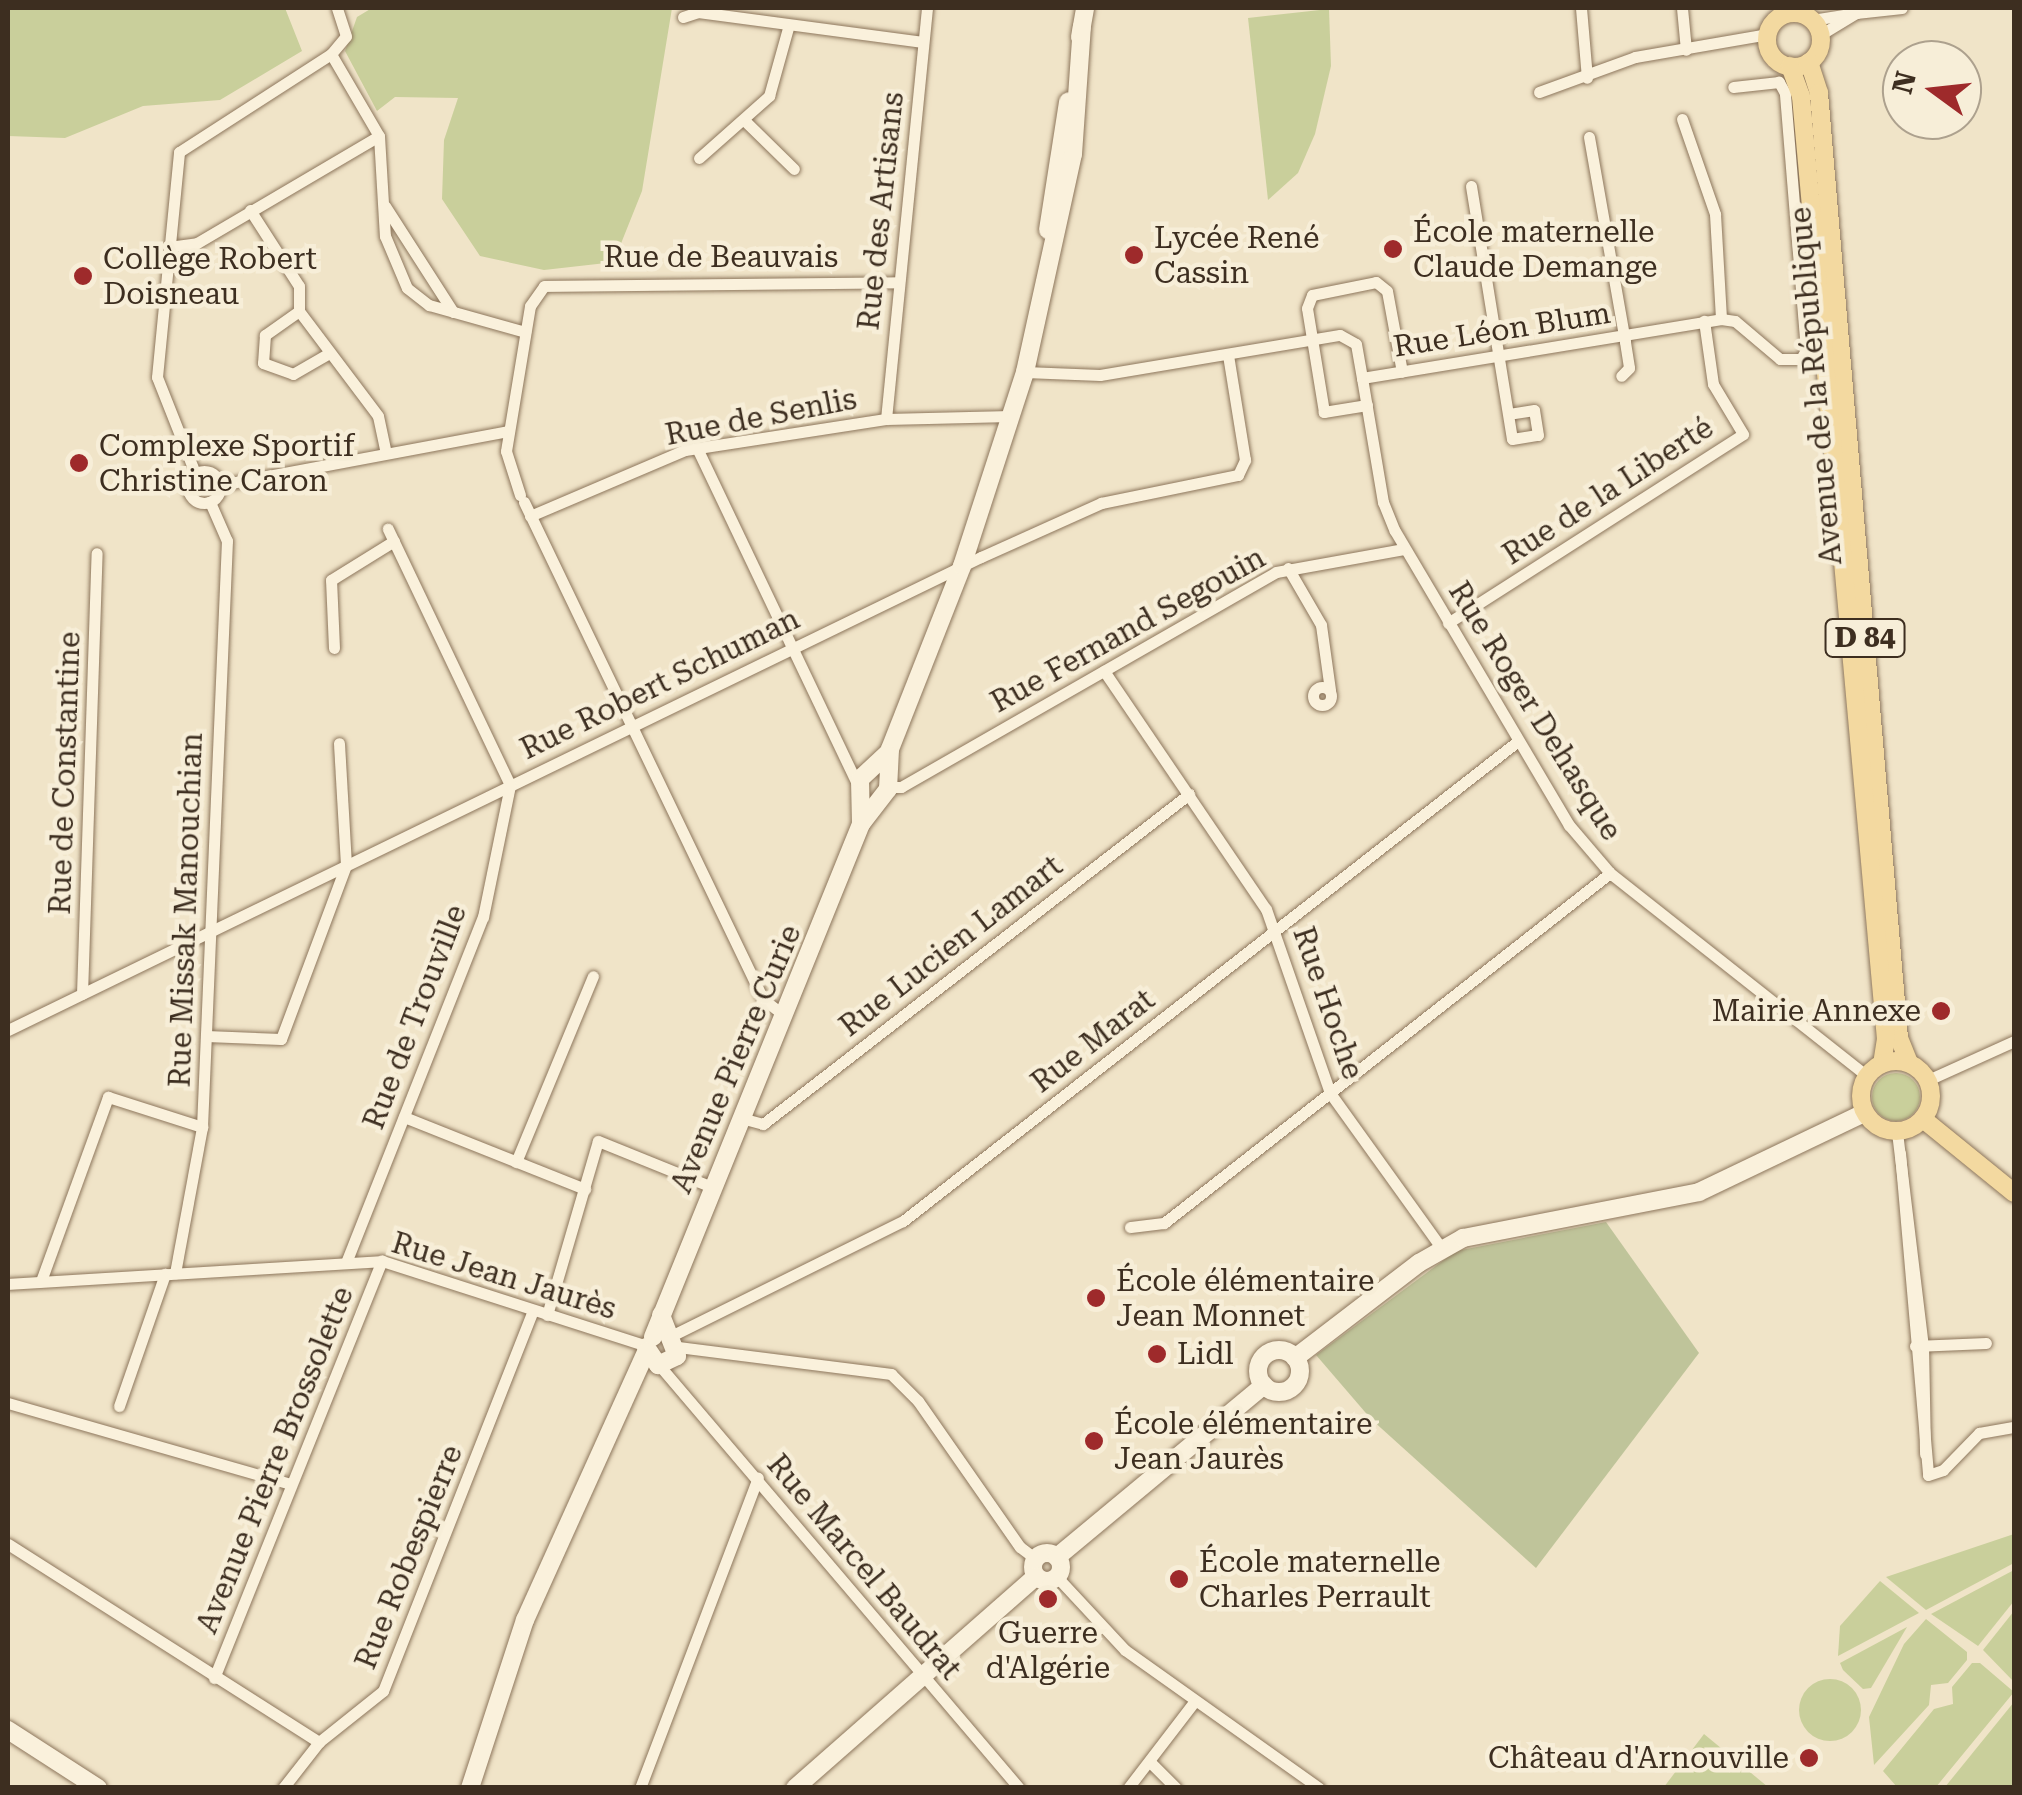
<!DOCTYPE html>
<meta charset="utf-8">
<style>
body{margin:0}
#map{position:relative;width:2022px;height:1795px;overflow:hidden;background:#f0e4c8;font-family:"Roboto Serif",serif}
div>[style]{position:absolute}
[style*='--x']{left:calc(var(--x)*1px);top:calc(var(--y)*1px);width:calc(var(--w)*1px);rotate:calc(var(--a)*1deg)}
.green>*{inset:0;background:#c9cf9b}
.round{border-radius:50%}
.cemetery>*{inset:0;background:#bfc49a}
.roads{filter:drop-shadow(0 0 2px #8d765c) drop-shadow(0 0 2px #8d765c)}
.street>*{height:11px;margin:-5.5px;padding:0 5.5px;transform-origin:5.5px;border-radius:5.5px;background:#faf1dc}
.street>.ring{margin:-5.5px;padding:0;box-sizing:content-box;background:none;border:11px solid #faf1dc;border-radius:50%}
.secondary>*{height:18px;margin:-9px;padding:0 9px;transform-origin:9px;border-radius:9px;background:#faf1dc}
.secondary>.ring{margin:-9px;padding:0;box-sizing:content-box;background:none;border:18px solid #faf1dc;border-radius:50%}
.primary>*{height:18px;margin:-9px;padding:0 9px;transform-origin:9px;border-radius:9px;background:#f3d9a0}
.primary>.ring{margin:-9px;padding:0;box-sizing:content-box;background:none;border:18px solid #f3d9a0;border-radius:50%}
.dots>*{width:28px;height:28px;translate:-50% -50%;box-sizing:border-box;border:5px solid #f7eed8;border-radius:50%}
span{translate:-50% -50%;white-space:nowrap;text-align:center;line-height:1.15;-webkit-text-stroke:9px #f7eed8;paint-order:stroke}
.shield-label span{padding:2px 8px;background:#f7eed8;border:2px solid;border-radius:8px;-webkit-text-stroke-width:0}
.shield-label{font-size:28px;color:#3d2e20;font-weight:700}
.street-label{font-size:30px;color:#3d2e20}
.poi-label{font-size:30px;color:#3d2e20}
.left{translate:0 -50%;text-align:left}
.right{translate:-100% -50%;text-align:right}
.frame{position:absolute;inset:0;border:10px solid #3d2e20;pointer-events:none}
.north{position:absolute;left:1882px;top:40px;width:100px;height:100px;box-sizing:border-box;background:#f7eed8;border:2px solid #ada18e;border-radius:50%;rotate:285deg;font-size:28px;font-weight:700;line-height:40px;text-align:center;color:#3d2e20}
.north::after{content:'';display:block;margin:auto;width:35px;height:45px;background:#9e2a2b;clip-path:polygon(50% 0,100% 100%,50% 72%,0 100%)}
</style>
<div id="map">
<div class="green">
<i style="clip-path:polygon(8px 8px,285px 8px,302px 51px,220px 100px,143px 106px,65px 138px,8px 136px)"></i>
<i style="clip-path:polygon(372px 8px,672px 8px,642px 191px,618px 251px,606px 263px,544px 270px,480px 256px,442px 199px,444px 140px,458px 98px,395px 97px,377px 111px,345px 51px,357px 17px)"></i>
<i style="clip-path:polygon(1329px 9px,1331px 66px,1315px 134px,1298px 173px,1268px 200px,1248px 18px)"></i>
<i class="round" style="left:1872px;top:1073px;width:48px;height:48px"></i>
<i style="clip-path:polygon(2014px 1534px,2014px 1563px,1926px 1610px,1886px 1577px)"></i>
<i style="clip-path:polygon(2014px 1570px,2014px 1601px,1978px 1646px,1931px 1614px)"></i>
<i style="clip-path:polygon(1880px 1581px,1919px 1613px,1838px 1656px,1840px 1626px)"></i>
<i style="clip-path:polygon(2014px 1611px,2014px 1682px,1983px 1650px)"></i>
<i style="clip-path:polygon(1926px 1619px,1967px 1652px,1967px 1660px,1948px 1683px,1931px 1685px,1929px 1705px,1874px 1765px,1869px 1717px,1904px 1644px)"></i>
<i style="clip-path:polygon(1907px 1627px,1871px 1688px,1863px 1689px,1843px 1670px,1840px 1663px)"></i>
<i style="clip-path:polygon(1972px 1663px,1980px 1663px,2014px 1692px,1936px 1787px,1897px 1787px,1883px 1771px,1934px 1709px,1953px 1704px,1952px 1687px)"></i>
<i class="round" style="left:1799px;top:1679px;width:62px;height:62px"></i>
<i style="clip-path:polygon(2014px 1702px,2014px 1787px,1945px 1787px)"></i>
<i style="clip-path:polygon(1704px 1734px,1768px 1787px,1664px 1787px)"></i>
</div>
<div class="cemetery">
<i style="clip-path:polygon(1606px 1222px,1699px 1353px,1536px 1568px,1371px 1419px,1316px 1355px,1456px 1251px)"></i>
</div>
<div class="roads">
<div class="street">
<i style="--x:1581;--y:8;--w:70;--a:85.1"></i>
<i style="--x:1682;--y:8;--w:42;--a:84.6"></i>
<i style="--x:1856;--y:13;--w:46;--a:-6.2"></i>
<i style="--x:683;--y:17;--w:16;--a:-18"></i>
<i style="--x:698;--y:12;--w:227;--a:7.6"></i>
<i style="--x:1812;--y:20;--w:45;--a:-9"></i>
<i style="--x:1856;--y:13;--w:42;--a:148.6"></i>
<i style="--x:331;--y:54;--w:95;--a:59.7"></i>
<i style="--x:379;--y:136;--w:100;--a:86.6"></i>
<i style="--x:385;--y:236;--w:56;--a:67.1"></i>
<i style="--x:407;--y:288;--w:28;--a:38"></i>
<i style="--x:429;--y:305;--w:100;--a:15.7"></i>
<i style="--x:1539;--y:92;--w:102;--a:-20"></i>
<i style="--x:1635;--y:57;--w:135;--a:-9.8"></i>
<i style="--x:1682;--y:119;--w:101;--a:70.8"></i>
<i style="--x:1715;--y:214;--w:105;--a:86.7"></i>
<i style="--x:746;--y:122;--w:67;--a:44.4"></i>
<i style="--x:1589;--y:137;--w:208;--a:80"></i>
<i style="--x:1625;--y:342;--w:26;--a:81"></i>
<i style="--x:1629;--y:368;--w:11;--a:135"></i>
<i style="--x:699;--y:158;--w:94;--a:-41.5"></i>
<i style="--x:769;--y:96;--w:71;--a:-74.4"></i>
<i style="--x:1471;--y:186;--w:256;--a:80.8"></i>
<i style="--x:1512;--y:439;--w:26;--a:-9"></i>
<i style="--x:1538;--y:435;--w:25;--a:-99"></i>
<i style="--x:1534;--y:410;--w:25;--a:171"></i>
<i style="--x:385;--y:206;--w:126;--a:57.3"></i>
<i style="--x:250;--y:210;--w:90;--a:57.2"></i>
<i style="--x:299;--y:286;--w:25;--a:90"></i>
<i style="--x:169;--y:247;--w:28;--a:-8"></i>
<i style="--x:197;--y:243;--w:211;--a:-30.5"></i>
<i style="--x:299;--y:311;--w:131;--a:53"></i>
<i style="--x:378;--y:416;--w:38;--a:78"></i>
<i style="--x:299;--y:311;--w:42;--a:144.8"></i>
<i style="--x:265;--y:335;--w:28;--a:94"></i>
<i style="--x:263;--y:363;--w:32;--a:20"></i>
<i style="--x:293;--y:374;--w:38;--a:-30"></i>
<i style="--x:1025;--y:372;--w:75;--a:2.3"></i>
<i style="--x:1100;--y:375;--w:243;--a:-9.5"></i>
<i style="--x:1340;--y:335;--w:18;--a:29"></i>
<i style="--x:1356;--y:344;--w:35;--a:80"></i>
<i style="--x:1362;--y:378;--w:364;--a:-9.3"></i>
<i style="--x:1721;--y:319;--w:14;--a:8"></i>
<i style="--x:1735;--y:321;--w:59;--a:40.2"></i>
<i style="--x:1780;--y:359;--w:21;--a:0"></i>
<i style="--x:1801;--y:359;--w:10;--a:-61"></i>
<i style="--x:1806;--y:350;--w:258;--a:-94.7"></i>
<i style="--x:1785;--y:93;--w:13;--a:-119"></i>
<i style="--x:1779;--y:82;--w:46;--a:173.8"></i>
<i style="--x:1362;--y:378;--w:126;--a:80.4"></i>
<i style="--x:1383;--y:502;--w:31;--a:68"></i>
<i style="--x:1395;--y:531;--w:342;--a:59.4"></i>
<i style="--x:1569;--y:825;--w:63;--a:49.5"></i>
<i style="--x:1610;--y:873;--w:328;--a:38.3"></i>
<i style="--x:1367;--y:405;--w:44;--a:170.8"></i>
<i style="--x:1324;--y:412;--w:105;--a:-99.3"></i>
<i style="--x:1307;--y:308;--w:14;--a:-69"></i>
<i style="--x:1312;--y:295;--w:65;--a:-11.5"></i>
<i style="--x:1376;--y:282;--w:14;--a:39"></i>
<i style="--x:1387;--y:291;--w:82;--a:79.5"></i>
<i style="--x:886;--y:419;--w:413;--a:-84.3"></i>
<i style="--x:697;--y:448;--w:376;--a:64.5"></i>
<i class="ring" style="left:188px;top:471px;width:21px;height:21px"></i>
<i style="--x:195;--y:473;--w:103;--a:-111.6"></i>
<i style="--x:157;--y:377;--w:226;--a:-84.4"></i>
<i style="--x:179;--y:152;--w:181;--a:-32.8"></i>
<i style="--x:331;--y:54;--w:23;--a:-50"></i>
<i style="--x:346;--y:36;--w:29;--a:-108"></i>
<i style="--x:220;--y:485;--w:294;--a:-10.6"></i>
<i style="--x:520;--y:495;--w:46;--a:-107.7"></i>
<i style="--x:506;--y:451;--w:147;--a:-80.6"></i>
<i style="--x:530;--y:306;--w:24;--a:-55"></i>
<i style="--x:544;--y:286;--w:355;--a:-0.6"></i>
<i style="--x:524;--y:502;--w:551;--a:64.32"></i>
<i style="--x:763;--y:999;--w:28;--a:38"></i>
<i style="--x:530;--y:516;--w:168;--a:-23.1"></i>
<i style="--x:685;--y:450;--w:203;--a:-8.8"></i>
<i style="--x:886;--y:419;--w:125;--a:-1.4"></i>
<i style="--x:1288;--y:568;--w:66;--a:59.9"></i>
<i style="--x:1321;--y:625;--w:66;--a:82.1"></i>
<i style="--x:1448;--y:623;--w:350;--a:-32.6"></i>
<i style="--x:1743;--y:434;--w:58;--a:-121"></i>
<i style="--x:1713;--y:384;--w:64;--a:-98.1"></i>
<i style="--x:334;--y:648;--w:68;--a:-92.5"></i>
<i style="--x:331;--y:580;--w:74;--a:-31.8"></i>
<i style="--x:1104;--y:671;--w:288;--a:55.8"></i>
<i style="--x:1266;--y:909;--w:195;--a:70.8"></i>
<i style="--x:1330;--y:1093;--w:192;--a:54.3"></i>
<i class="ring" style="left:1313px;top:687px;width:7px;height:7px"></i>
<i style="--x:888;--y:787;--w:13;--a:0"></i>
<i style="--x:901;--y:787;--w:432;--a:-29.8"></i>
<i style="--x:1276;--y:572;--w:130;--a:-10.2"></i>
<i style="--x:82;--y:994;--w:441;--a:-88.1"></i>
<i style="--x:8;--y:1030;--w:1082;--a:-25.93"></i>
<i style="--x:981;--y:557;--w:132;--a:-24.2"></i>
<i style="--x:1101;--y:503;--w:140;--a:-11.6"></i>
<i style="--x:1238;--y:475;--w:17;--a:-65"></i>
<i style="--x:1245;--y:460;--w:106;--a:-99.2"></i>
<i style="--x:206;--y:1036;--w:75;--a:2.3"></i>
<i style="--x:281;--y:1039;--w:186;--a:-69.5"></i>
<i style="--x:346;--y:865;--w:122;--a:-93.3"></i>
<i style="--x:1928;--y:1080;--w:94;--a:-24.4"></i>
<i style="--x:404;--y:1117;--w:195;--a:21.7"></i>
<i style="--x:741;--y:1118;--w:23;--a:15"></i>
<i style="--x:763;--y:1124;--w:539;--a:-37.76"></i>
<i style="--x:1897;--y:1132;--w:216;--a:83.1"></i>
<i style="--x:1923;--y:1346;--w:108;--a:88.9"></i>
<i style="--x:1900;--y:1153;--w:323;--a:85"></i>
<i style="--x:1928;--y:1475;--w:16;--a:-18"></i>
<i style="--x:1943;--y:1470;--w:52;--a:-45.8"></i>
<i style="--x:1979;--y:1433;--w:36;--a:-10"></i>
<i style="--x:516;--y:1162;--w:201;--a:-67.5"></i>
<i style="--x:1130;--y:1227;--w:34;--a:-7"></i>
<i style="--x:1164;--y:1223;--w:567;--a:-38.12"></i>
<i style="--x:347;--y:1260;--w:369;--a:-68.4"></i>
<i style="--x:483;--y:917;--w:135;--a:-78.4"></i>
<i style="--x:510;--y:785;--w:284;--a:-115.5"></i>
<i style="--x:175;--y:1273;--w:148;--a:-79.5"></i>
<i style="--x:202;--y:1127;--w:587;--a:-87.56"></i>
<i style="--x:227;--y:541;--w:43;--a:-113.6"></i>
<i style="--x:41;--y:1281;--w:196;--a:-70"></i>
<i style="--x:108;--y:1097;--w:99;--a:17.7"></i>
<i style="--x:8;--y:1284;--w:375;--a:-3.5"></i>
<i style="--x:382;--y:1261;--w:277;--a:17.8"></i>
<i style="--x:547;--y:1315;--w:181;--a:-73.7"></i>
<i style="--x:598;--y:1141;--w:123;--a:22"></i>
<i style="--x:671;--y:1336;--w:259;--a:-26.4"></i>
<i style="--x:903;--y:1221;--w:780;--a:-37.97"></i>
<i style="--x:1915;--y:1346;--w:71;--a:-2.4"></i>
<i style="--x:678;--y:1347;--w:215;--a:7.2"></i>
<i style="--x:891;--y:1374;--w:38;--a:45"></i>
<i style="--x:918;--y:1401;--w:178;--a:55.1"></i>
<i style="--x:1020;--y:1547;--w:20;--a:37"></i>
<i style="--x:659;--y:1365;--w:555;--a:49.6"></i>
<i style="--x:8;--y:1403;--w:294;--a:16"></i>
<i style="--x:119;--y:1406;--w:140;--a:-70.8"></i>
<i style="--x:8;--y:1544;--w:369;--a:32.5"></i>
<i style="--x:1057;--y:1577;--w:100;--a:47"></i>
<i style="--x:1125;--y:1650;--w:238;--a:35.4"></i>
<i style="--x:214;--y:1678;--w:450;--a:-68.1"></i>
<i style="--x:1151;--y:1763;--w:35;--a:45"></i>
<i style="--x:283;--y:1788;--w:58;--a:-52"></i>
<i style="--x:319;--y:1742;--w:82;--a:-38.6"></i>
<i style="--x:383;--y:1691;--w:409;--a:-68.5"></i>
<i style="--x:640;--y:1788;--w:332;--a:-69.2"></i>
<i style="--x:1128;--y:1788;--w:108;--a:-52.5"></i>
</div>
<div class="secondary">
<i style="--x:1080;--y:37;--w:29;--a:-80"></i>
<i style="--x:1048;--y:230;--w:130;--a:-81.1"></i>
<i style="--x:861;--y:824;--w:44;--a:-52.4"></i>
<i style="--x:888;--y:789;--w:40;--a:-87.1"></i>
<i style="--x:890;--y:749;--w:197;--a:-68.5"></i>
<i style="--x:962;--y:566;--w:204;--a:-72"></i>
<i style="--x:1025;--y:372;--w:223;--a:-77.6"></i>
<i style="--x:1073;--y:154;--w:128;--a:-86"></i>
<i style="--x:653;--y:1337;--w:554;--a:-67.93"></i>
<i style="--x:861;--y:824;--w:45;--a:-91.3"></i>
<i style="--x:860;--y:779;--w:37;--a:-43"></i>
<i style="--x:646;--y:1347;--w:22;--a:56"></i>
<i style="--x:658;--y:1365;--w:21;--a:-25"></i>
<i style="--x:677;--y:1356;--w:44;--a:-111.3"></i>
<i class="ring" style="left:1258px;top:1350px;width:24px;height:24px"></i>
<i style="--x:1295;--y:1358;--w:156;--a:-37.5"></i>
<i style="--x:1419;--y:1263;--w:51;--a:-29.6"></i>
<i style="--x:1463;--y:1238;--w:240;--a:-11"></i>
<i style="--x:1699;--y:1192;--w:183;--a:-25.6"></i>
<i class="ring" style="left:1033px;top:1553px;width:10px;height:10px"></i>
<i style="--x:1057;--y:1557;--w:269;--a:-39.7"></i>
<i style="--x:8;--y:1730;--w:107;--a:32.8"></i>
<i style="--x:470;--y:1788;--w:177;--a:-71.9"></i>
<i style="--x:525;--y:1620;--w:294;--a:-65.7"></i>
<i style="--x:795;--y:1788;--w:321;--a:-41.3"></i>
</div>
<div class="primary">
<i class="ring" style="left:1767px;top:13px;width:36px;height:36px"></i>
<i style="--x:1809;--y:62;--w:33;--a:72"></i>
<i style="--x:1819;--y:93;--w:948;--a:85.16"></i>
<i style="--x:1899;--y:1038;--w:27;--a:68"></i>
<i style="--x:1790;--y:66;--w:32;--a:70"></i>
<i style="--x:1801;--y:96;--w:947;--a:84.85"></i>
<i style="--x:1886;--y:1039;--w:25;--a:99"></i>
<i class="ring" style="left:1861px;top:1061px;width:52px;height:52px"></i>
<i style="--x:1923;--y:1119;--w:117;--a:39.1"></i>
</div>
</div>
<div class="dots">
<i style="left:1393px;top:249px;background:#9e2a2b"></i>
<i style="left:1134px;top:255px;background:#9e2a2b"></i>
<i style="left:83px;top:276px;background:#9e2a2b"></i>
<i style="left:79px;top:463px;background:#9e2a2b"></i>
<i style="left:1941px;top:1011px;background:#9e2a2b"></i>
<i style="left:1096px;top:1298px;background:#9e2a2b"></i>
<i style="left:1157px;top:1354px;background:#9e2a2b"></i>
<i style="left:1094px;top:1441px;background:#9e2a2b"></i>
<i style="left:1179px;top:1579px;background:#9e2a2b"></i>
<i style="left:1048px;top:1599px;background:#9e2a2b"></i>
<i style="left:1809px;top:1758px;background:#9e2a2b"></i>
</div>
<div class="shield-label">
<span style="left:1865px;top:638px">D 84</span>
</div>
<div class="street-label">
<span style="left:881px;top:211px;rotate:-84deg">Rue des Artisans</span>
<span style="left:721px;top:257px">Rue de Beauvais</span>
<span style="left:1502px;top:330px;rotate:-9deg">Rue Léon Blum</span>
<span style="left:1816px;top:386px;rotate:-95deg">Avenue de la République</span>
<span style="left:761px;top:417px;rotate:-11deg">Rue de Senlis</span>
<span style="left:1608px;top:491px;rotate:-33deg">Rue de la Liberté</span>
<span style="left:1128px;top:630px;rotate:-29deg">Rue Fernand Segouin</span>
<span style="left:660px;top:684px;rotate:-26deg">Rue Robert Schuman</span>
<span style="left:1535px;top:711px;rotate:58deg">Rue Roger Dehasque</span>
<span style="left:65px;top:773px;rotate:-88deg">Rue de Constantine</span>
<span style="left:186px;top:910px;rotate:-88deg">Rue Missak Manouchian</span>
<span style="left:951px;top:946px;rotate:-38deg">Rue Lucien Lamart</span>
<span style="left:1328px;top:1003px;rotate:71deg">Rue Hoche</span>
<span style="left:415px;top:1017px;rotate:-69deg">Rue de Trouville</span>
<span style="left:1093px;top:1041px;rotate:-38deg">Rue Marat</span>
<span style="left:736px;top:1059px;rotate:-67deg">Avenue Pierre Curie</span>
<span style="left:504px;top:1276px;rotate:17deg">Rue Jean Jaurès</span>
<span style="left:275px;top:1460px;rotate:-68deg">Avenue Pierre Brossolette</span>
<span style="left:409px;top:1557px;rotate:-68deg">Rue Robespierre</span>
<span style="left:864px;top:1567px;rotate:50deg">Rue Marcel Baudrat</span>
</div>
<div class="poi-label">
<span class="left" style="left:1413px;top:249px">École maternelle<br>Claude Demange</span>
<span class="left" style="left:1154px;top:255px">Lycée René<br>Cassin</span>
<span class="left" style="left:103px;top:276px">Collège Robert<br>Doisneau</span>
<span class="left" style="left:99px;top:463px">Complexe Sportif<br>Christine Caron</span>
<span class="right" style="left:1921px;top:1011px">Mairie Annexe</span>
<span class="left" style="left:1116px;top:1298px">École élémentaire<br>Jean Monnet</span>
<span class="left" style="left:1177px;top:1354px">Lidl</span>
<span class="left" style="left:1114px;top:1441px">École élémentaire<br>Jean Jaurès</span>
<span class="left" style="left:1199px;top:1579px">École maternelle<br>Charles Perrault</span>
<span style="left:1048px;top:1650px">Guerre<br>d'Algérie</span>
<span class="right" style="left:1789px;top:1758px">Château d'Arnouville</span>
</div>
<div class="frame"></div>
<div class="north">N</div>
</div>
